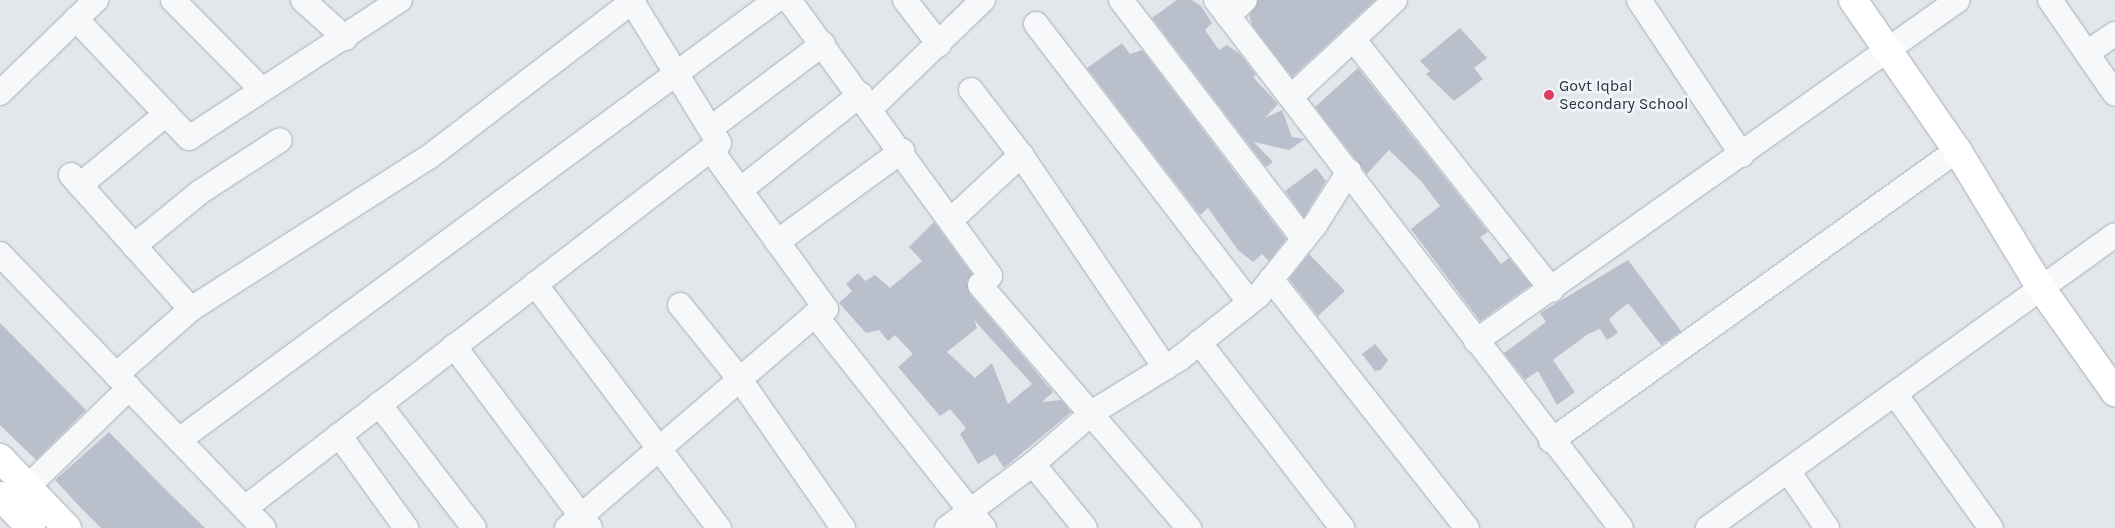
<!DOCTYPE html>
<style>
body{margin:0}
#map{position:relative;width:2115px;height:528px;overflow:hidden;background:#e3e7ec;font-family:Karla,sans-serif}
div>[style]{position:absolute}
[style*='--x']{left:calc(var(--x)*1px);top:calc(var(--y)*1px);width:calc(var(--w)*1px);rotate:calc(var(--a)*1deg)}
.building>*{inset:0;background:#b9c0cb}
.roads{filter:drop-shadow(0 0 1px #a7aeb7) drop-shadow(0 0 1px #a7aeb7)}
.minor>*{height:24px;margin:-12px;padding:0 12px;transform-origin:12px;border-radius:12px;background:#f6f8fa}
.major>*{height:28px;margin:-14px;padding:0 14px;transform-origin:14px;border-radius:14px;background:#fff}
.dots>*{width:14px;height:14px;translate:-50% -50%;box-sizing:border-box;border:2px solid #f3f6f9;border-radius:50%}
span{translate:-50% -50%;white-space:nowrap;text-align:center;line-height:1.15;-webkit-text-stroke:5px #f3f6f9;paint-order:stroke}
.poi-label{font-size:16px;color:#283546}
.left{translate:0 -50%;text-align:left}
</style>
<div id="map">
<div class="building">
<i style="clip-path:polygon(1177px 0,1192px 0,1201px 6px,1212px 23px,1205px 30px,1219px 50px,1227px 45px,1240px 54px,1256px 75px,1253px 77px,1278px 104px,1265px 118px,1282px 110px,1292px 137px,1305px 139px,1289px 150px,1254px 142px,1273px 162px,1266px 167px,1152px 18px)"></i>
<i style="clip-path:polygon(1258px 0,1375px 0,1292px 77px,1252px 25px,1249px 15px)"></i>
<i style="clip-path:polygon(1460px 28px,1487px 58px,1474px 68px,1483px 79px,1454px 101px,1426px 74px,1430px 71px,1420px 61px)"></i>
<i style="clip-path:polygon(1122px 43px,1130px 54px,1142px 50px,1286px 239px,1269px 261px,1262px 254px,1253px 262px,1238px 250px,1208px 208px,1200px 215px,1087px 68px)"></i>
<i style="clip-path:polygon(1358px 68px,1488px 232px,1480px 237px,1501px 264px,1509px 258px,1531px 285px,1480px 321px,1411px 229px,1440px 206px,1421px 181px,1389px 150px,1367px 174px,1315px 107px)"></i>
<i style="clip-path:polygon(1316px 168px,1326px 181px,1304px 217px,1285px 191px)"></i>
<i style="clip-path:polygon(evenodd,934px 222px,972px 274px,967px 281px,970px 294px,1053px 392px,1042px 402px,1061px 400px,1071px 412px,1004px 468px,995px 454px,978px 464px,960px 434px,966px 428px,950px 409px,940px 416px,898px 367px,913px 354px,895px 335px,888px 341px,879px 330px,866px 333px,839px 303px,852px 291px,846px 284px,858px 273px,865px 281px,875px 275px,890px 288px,922px 261px,909px 247px,934px 222px,974px 320px,1032px 384px,1008px 404px,992px 363px,975px 378px,947px 352px,977px 328px,974px 320px)"></i>
<i style="clip-path:polygon(1309px 254px,1345px 291px,1318px 316px,1289px 279px)"></i>
<i style="clip-path:polygon(1628px 260px,1681px 331px,1661px 345px,1628px 303px,1609px 319px,1618px 333px,1607px 340px,1600px 329px,1588px 334px,1553px 360px,1575px 392px,1557px 405px,1538px 371px,1525px 380px,1504px 353px,1546px 322px,1540px 313px)"></i>
<i style="clip-path:polygon(0 323px,86px 410px,36px 460px,0 425px)"></i>
<i style="clip-path:polygon(1375px 344px,1388px 360px,1381px 370px,1375px 371px,1362px 354px)"></i>
<i style="clip-path:polygon(109px 432px,165px 489px,205px 528px,101px 528px,81px 508px,55px 480px)"></i>
</div>
<div class="roads">
<div class="minor">
<i style="--x:173;--y:0;--w:125;--a:45.3"></i>
<i style="--x:303;--y:0;--w:57;--a:42.1"></i>
<i style="--x:789;--y:0;--w:341;--a:53.9"></i>
<i style="--x:990;--y:276;--w:13;--a:138"></i>
<i style="--x:980;--y:285;--w:321;--a:49.3"></i>
<i style="--x:905;--y:0;--w:56;--a:52.3"></i>
<i style="--x:1121;--y:0;--w:301;--a:52.6"></i>
<i style="--x:1216;--y:0;--w:665;--a:52.51"></i>
<i style="--x:1639;--y:0;--w:186;--a:56.4"></i>
<i style="--x:2050;--y:0;--w:114;--a:55.3"></i>
<i style="--x:1228;--y:16;--w:23;--a:-43"></i>
<i style="--x:76;--y:19;--w:164;--a:46.5"></i>
<i style="--x:189;--y:138;--w:252;--a:-33.2"></i>
<i style="--x:1036;--y:24;--w:350;--a:52.5"></i>
<i style="--x:1353;--y:39;--w:320;--a:51.6"></i>
<i style="--x:2088;--y:52;--w:32;--a:-34"></i>
<i style="--x:971;--y:90;--w:82;--a:52.4"></i>
<i style="--x:0;--y:93;--w:134;--a:-44.1"></i>
<i style="--x:1291;--y:97;--w:142;--a:-43"></i>
<i style="--x:871;--y:108;--w:156;--a:-44"></i>
<i style="--x:711;--y:128;--w:140;--a:-36.9"></i>
<i style="--x:711;--y:150;--w:196;--a:54.1"></i>
<i style="--x:826;--y:309;--w:13;--a:151"></i>
<i style="--x:815;--y:315;--w:272;--a:51.6"></i>
<i style="--x:71;--y:175;--w:180;--a:48.2"></i>
<i style="--x:80;--y:185;--w:112;--a:-39.5"></i>
<i style="--x:740;--y:190;--w:154;--a:-38.4"></i>
<i style="--x:951;--y:220;--w:96;--a:-42.9"></i>
<i style="--x:1021;--y:155;--w:257;--a:55.9"></i>
<i style="--x:777;--y:242;--w:155;--a:-36.1"></i>
<i style="--x:134;--y:246;--w:85;--a:-39.3"></i>
<i style="--x:200;--y:192;--w:95;--a:-33"></i>
<i style="--x:0;--y:254;--w:380;--a:46.1"></i>
<i style="--x:1271;--y:279;--w:317;--a:51.8"></i>
<i style="--x:535;--y:284;--w:306;--a:53"></i>
<i style="--x:680;--y:305;--w:97;--a:51.2"></i>
<i style="--x:741;--y:381;--w:179;--a:55.2"></i>
<i style="--x:1476;--y:341;--w:590;--a:-35.28"></i>
<i style="--x:1199;--y:342;--w:235;--a:52.4"></i>
<i style="--x:454;--y:346;--w:227;--a:53.2"></i>
<i style="--x:116;--y:375;--w:100;--a:-41.3"></i>
<i style="--x:191;--y:309;--w:282;--a:-32.6"></i>
<i style="--x:429;--y:157;--w:258;--a:-37.4"></i>
<i style="--x:1895;--y:394;--w:165;--a:54.4"></i>
<i style="--x:379;--y:404;--w:156;--a:52.5"></i>
<i style="--x:339;--y:435;--w:115;--a:54.2"></i>
<i style="--x:179;--y:440;--w:742;--a:-36.39"></i>
<i style="--x:1551;--y:441;--w:500;--a:-35.6"></i>
<i style="--x:1033;--y:464;--w:82;--a:50.9"></i>
<i style="--x:1788;--y:471;--w:69;--a:55.6"></i>
<i style="--x:14;--y:500;--w:161;--a:-44.2"></i>
<i style="--x:245;--y:508;--w:598;--a:-37.6"></i>
<i style="--x:719;--y:143;--w:168;--a:-121.6"></i>
<i style="--x:567;--y:528;--w:327;--a:-40.7"></i>
<i style="--x:947;--y:528;--w:107;--a:-36.7"></i>
<i style="--x:1033;--y:464;--w:79;--a:-40.9"></i>
<i style="--x:1093;--y:412;--w:101;--a:-31.6"></i>
<i style="--x:1179;--y:359;--w:101;--a:-38.6"></i>
<i style="--x:1258;--y:296;--w:91;--a:-51.2"></i>
<i style="--x:1315;--y:225;--w:64;--a:-57.8"></i>
<i style="--x:1708;--y:528;--w:501;--a:-35.75"></i>
</div>
<div class="major">
<i style="--x:1853;--y:0;--w:183;--a:55.3"></i>
<i style="--x:1957;--y:150;--w:162;--a:58.7"></i>
<i style="--x:2041;--y:288;--w:128;--a:54.6"></i>
<i style="--x:0;--y:458;--w:97;--a:46.3"></i>
<i style="--x:0;--y:496;--w:45;--a:45.9"></i>
</div>
</div>
<div class="dots">
<i style="left:1549px;top:95px;background:#dc3d5e"></i>
</div>
<div class="poi-label">
<span class="left" style="left:1559px;top:95px">Govt Iqbal<br>Secondary School</span>
</div>
</div>
